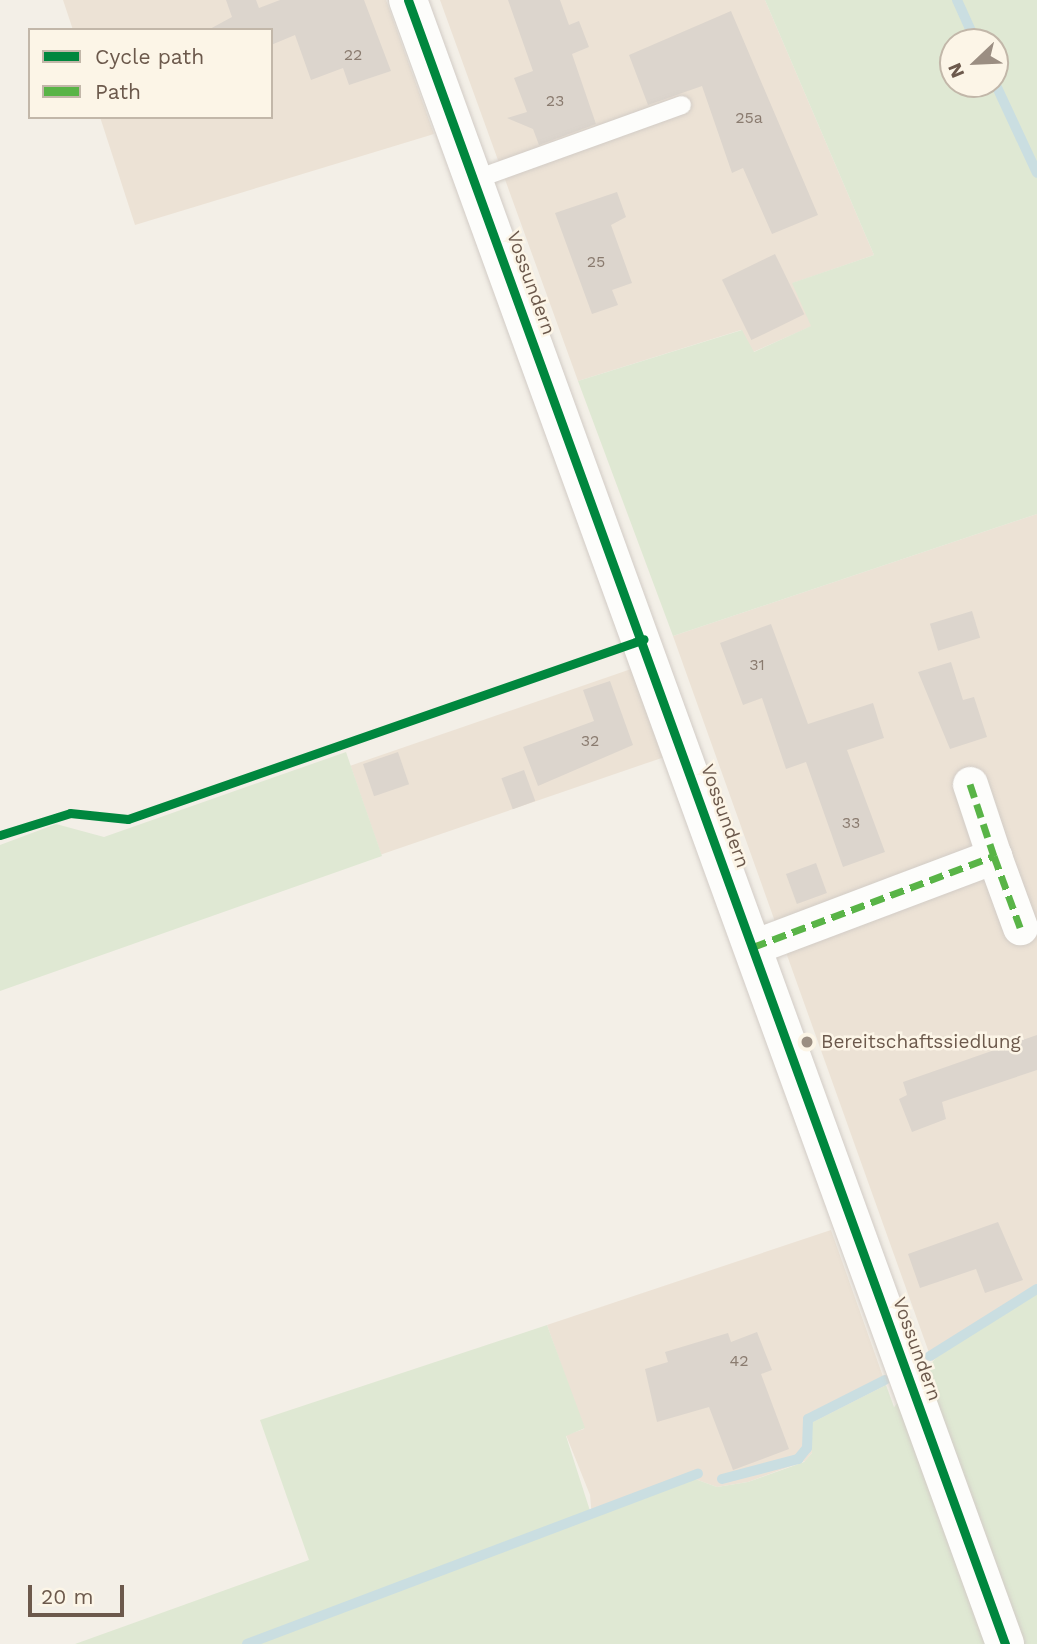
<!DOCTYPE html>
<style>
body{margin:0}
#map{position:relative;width:1037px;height:1644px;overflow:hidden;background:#f3efe7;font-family:"Work Sans",sans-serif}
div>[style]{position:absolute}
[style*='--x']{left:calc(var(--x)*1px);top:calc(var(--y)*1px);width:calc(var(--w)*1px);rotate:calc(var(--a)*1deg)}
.residential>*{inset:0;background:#ece2d5;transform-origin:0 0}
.green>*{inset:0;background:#dfe8d3}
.stream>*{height:10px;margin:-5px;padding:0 5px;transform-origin:5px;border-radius:5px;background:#cadee1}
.building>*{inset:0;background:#dcd5cd;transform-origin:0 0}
.roads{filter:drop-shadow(0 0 2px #d2ccc6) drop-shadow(0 0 2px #d2ccc6)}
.lane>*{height:18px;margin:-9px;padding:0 9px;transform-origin:9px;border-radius:9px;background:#fdfdfb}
.street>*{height:35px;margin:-17.5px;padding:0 17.5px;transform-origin:17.5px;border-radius:17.5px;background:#fdfdfb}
.secondary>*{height:38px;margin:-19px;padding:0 19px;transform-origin:19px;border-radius:19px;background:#fdfdfb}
.quiet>*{height:7px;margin-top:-3.5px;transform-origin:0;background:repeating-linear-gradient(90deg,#59b447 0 14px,transparent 0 21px)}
.cycleway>*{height:9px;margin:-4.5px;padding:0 4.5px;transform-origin:4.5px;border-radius:4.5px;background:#00873e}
.dots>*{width:19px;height:19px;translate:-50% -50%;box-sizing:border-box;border:4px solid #fcf5e7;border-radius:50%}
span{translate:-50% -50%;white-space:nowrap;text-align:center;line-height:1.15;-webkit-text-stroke:5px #fcf5e7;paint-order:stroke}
.number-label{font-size:16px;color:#8a7b6f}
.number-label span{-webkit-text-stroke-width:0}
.street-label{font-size:19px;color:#6c594c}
.poi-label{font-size:19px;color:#6c594c}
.left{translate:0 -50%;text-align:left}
.legend{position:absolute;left:28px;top:28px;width:245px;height:91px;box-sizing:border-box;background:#fcf5e7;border:2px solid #c2b7a9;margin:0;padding:9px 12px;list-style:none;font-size:21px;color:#6c594c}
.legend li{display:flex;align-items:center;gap:14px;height:35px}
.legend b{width:35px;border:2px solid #c2b7a9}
.north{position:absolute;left:939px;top:28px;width:70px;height:70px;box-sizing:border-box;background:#fcf5e7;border:2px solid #c2b7a9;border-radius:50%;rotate:247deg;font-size:19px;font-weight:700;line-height:28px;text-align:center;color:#6c594c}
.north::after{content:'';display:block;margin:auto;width:24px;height:32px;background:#9b8e82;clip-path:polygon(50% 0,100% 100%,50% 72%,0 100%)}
.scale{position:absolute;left:28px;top:1585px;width:96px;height:32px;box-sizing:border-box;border:4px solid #6c594c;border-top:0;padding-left:9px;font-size:21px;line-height:24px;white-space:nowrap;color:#6c594c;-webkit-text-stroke:5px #fcf5e7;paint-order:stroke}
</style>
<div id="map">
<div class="residential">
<i style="clip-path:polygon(63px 0,386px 0,434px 134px,135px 225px,100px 117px,271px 117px,271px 30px,73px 30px)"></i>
<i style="clip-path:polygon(440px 0,765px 0,874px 255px,793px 283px,812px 326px,753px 352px,741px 330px,578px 381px)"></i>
<i style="clip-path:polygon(1037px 514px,1037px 1292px,932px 1361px,673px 636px)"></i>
<i style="left:637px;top:667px;width:94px;height:303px;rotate:71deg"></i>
<i style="clip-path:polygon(831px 1230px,886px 1385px,811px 1423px,812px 1453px,805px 1461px,748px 1482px,717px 1487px,695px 1479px,592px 1517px,590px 1495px,566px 1435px,584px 1429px,547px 1325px)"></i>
</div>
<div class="green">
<i style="clip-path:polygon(evenodd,765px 0,1037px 0,1037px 514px,673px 636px,578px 381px,742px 330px,754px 352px,811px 326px,792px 283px,874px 255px,765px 0,953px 42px,995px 42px,995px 84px,953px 84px,953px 42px)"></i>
<i style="clip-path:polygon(346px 752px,382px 856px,0 991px,0 845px,56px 824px,104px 837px)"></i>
<i style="clip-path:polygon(1037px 1292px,1037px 1644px,75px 1644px,309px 1560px,260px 1420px,547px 1325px,585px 1428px,566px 1436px,592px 1517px,695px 1479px,717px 1487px,748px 1482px,804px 1462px,812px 1453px,811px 1423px,886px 1385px,894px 1407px,940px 1353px)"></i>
</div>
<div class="stream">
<i style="--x:957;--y:0;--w:46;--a:65.7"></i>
<i style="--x:995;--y:83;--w:99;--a:65"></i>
<i style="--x:930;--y:1356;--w:126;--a:-32.1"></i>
<i style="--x:722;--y:1479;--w:79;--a:-14.7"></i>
<i style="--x:798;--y:1459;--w:14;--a:-51"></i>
<i style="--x:807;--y:1448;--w:29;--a:-88"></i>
<i style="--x:808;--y:1419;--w:86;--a:-26.9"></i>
<i style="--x:247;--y:1644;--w:482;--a:-20.7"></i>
</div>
<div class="building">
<i style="clip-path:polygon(226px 0,256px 0,259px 8px,280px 0,364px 0,391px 71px,349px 85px,343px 68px,311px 80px,295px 35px,271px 45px,271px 30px,208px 30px,232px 17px)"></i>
<i style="clip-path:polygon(508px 0,560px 0,569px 25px,579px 21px,589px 47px,572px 54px,596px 124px,539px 145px,533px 129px,507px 118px,527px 112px,514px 78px,533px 71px)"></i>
<i style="clip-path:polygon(731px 11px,818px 215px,772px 234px,743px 168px,732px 173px,702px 86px,648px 105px,629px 55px)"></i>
<i style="clip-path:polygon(617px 192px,626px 217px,611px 225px,632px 283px,612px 290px,618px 305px,592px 314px,555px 213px)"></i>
<i style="left:775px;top:254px;width:67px;height:59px;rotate:64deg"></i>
<i style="left:972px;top:611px;width:28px;height:44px;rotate:73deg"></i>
<i style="clip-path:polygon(771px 624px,808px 724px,873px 703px,884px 738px,847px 750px,885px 852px,843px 867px,806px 762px,786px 769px,762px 698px,743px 705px,720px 643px)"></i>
<i style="clip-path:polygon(951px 662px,963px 700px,974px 697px,987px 737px,950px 749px,918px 672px)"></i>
<i style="clip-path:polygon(610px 681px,633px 745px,538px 786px,523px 747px,594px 721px,583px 690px)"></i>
<i style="left:398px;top:752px;width:34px;height:37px;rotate:71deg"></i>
<i style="left:524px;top:770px;width:33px;height:24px;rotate:70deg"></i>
<i style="left:816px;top:863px;width:32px;height:32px;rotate:70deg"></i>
<i style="clip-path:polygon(1037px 1035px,1037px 1070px,942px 1102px,946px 1119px,912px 1132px,899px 1099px,907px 1095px,903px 1082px)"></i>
<i style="clip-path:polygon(998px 1222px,1023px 1280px,985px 1293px,976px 1269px,920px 1288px,908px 1254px)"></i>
<i style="clip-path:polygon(757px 1332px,772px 1370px,761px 1374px,789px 1449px,733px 1470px,709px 1407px,657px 1422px,645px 1369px,668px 1362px,665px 1352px,728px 1333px,731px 1342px)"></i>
</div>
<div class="roads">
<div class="lane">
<i style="--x:474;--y:180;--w:221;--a:-19.8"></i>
</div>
<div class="street">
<i style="--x:970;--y:784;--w:76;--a:71.6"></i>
<i style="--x:753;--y:947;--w:258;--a:-20.7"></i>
<i style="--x:994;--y:856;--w:76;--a:69.9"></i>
</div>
<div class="secondary">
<i style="--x:408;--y:0;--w:1749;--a:70.04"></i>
</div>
</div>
<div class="quiet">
<i style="--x:970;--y:784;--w:76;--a:71.6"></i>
<i style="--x:753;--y:947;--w:258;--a:-20.7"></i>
<i style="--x:994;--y:856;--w:76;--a:69.9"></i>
</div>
<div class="cycleway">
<i style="--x:408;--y:0;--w:1749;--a:70.04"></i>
<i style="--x:0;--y:835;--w:73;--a:-17.4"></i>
<i style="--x:70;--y:813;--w:58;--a:5.9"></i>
<i style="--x:128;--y:819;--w:546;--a:-19.23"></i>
</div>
<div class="dots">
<i style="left:807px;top:1042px;background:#9b8e82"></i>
</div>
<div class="number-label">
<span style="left:353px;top:55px">22</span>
<span style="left:555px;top:101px">23</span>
<span style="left:749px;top:118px">25a</span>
<span style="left:596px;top:262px">25</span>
<span style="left:757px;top:665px">31</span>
<span style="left:590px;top:741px">32</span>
<span style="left:851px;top:823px">33</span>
<span style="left:739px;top:1361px">42</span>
</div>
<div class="street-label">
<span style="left:531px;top:283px;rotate:70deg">Vossundern</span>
<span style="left:725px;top:816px;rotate:70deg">Vossundern</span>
<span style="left:917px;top:1349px;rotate:70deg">Vossundern</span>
</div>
<div class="poi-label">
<span class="left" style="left:821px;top:1042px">Bereitschaftssiedlung</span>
</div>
<ul class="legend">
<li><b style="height:9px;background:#00873e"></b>Cycle path</li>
<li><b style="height:9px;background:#59b447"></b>Path</li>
</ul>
<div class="north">N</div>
<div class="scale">20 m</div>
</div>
